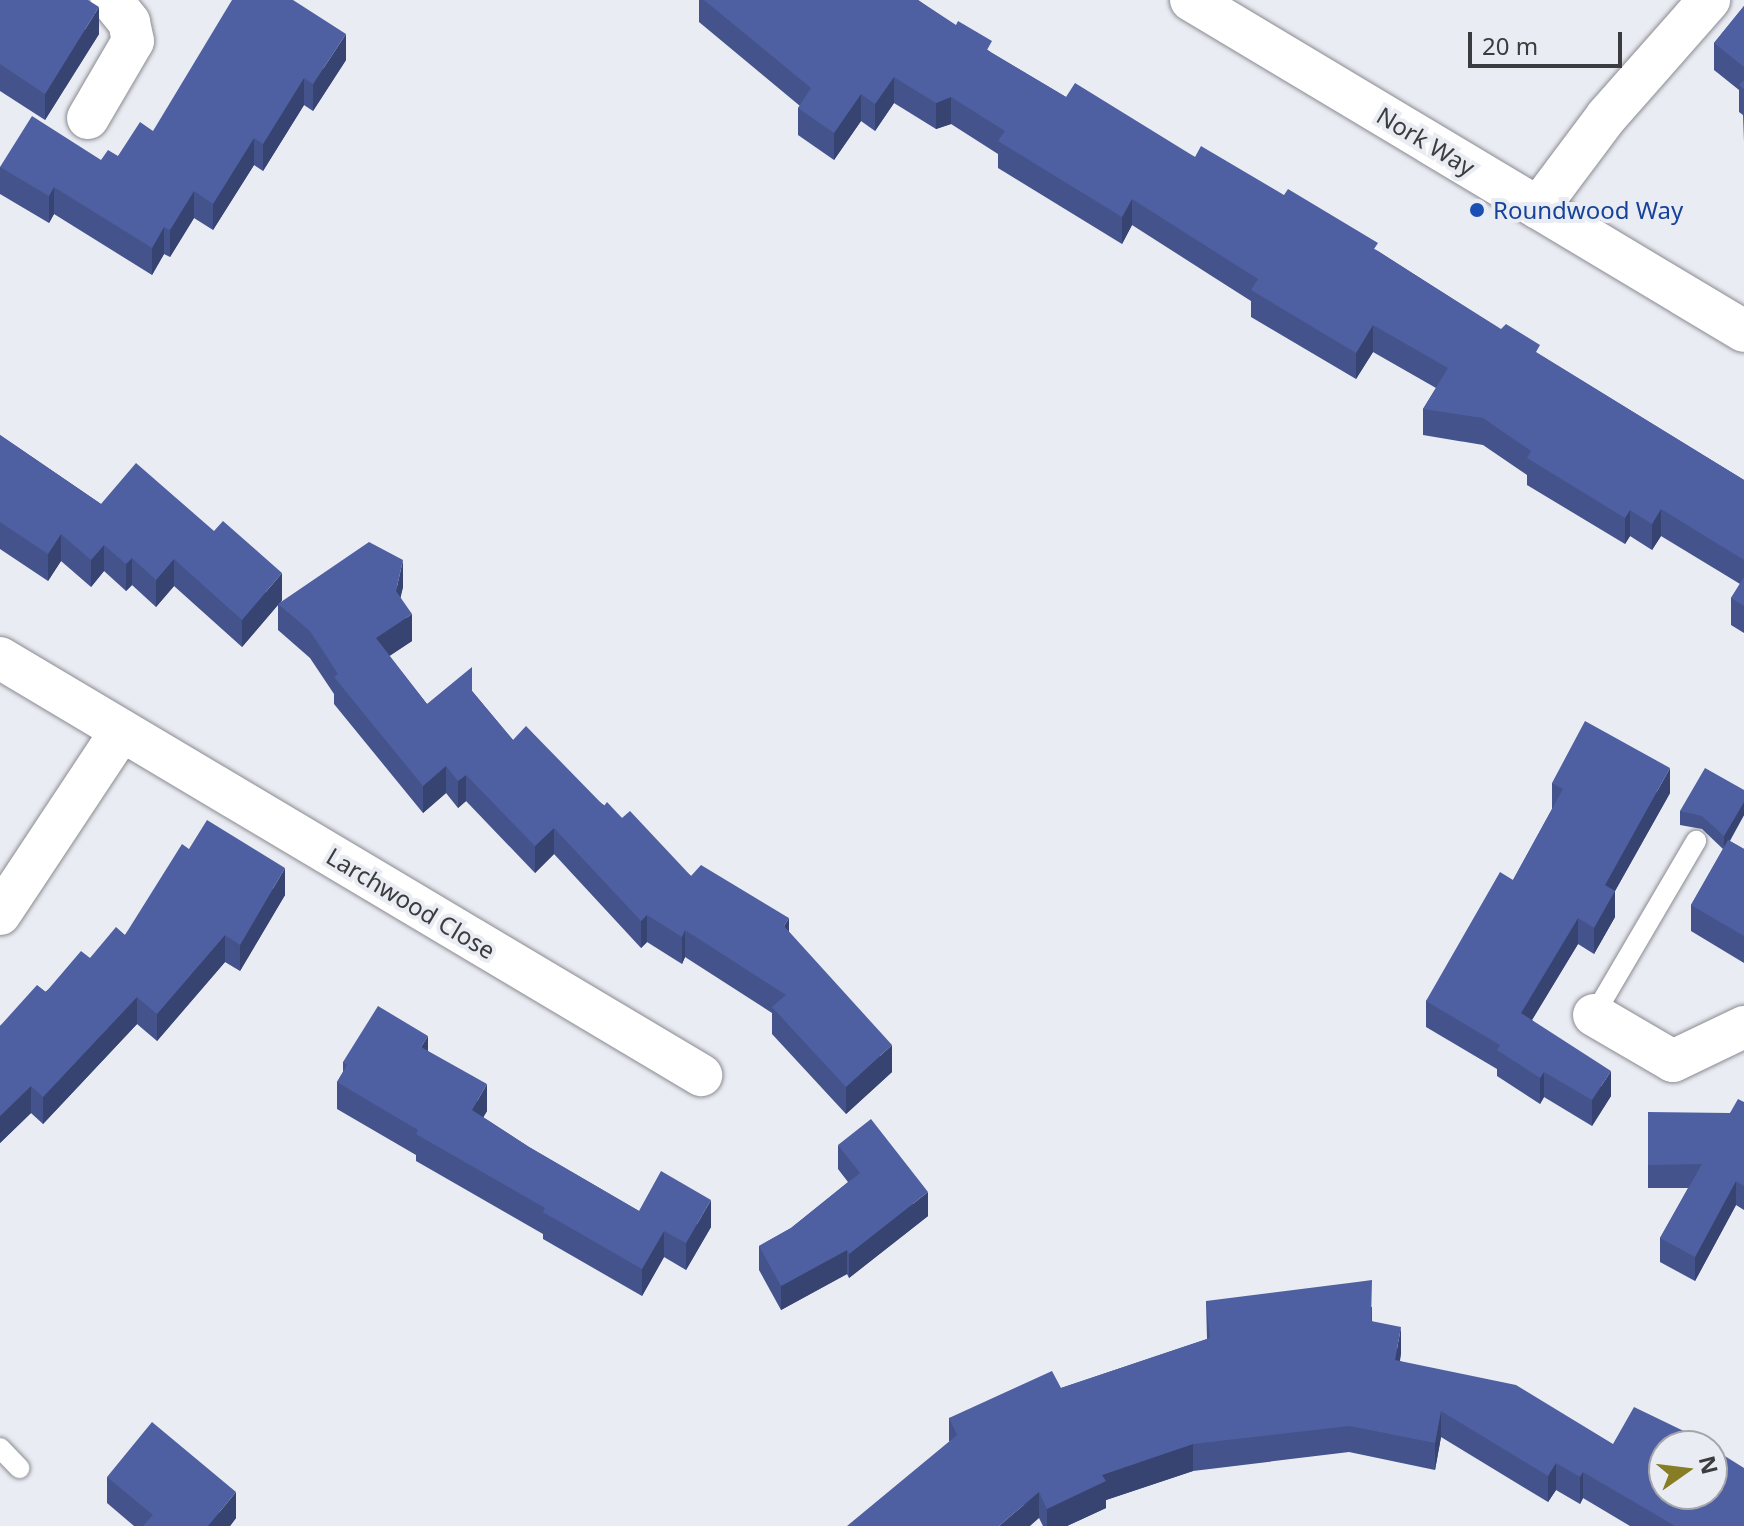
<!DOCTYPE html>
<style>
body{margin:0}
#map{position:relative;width:1744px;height:1526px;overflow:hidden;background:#eaecf3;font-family:"Noto Sans",sans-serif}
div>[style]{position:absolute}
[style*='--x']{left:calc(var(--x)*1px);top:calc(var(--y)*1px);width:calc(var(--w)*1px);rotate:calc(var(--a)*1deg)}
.roads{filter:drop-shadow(0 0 2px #898b91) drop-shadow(0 0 2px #898b91)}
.service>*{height:20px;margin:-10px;padding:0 10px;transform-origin:10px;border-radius:10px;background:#fff}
.minor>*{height:42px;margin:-21px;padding:0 21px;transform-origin:21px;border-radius:21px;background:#fff}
.wall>*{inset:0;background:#44538b}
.shaded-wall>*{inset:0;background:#374371}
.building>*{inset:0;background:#4f60a2}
.dots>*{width:22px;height:22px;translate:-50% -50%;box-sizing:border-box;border:4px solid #eaecf3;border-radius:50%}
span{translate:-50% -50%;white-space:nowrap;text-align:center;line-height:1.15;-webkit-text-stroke:8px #eaecf3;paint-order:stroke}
.street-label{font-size:24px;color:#3b3c3f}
.transit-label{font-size:24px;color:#164399}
.left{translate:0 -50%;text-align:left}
.north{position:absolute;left:1648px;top:1430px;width:80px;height:80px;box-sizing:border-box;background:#eaecf3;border:2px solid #a4a6ab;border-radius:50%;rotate:76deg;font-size:22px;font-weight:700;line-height:32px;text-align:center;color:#3b3c3f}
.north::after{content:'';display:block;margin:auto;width:28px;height:36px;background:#867d24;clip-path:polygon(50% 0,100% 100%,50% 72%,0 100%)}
.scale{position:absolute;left:1468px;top:32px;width:154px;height:36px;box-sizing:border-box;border:4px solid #3b3c3f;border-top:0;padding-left:10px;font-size:24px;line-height:28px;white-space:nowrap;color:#3b3c3f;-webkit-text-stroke:6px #eaecf3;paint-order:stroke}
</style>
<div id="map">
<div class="roads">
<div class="service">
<i style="--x:1594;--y:1015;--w:202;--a:-59.6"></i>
<i style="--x:0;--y:1448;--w:28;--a:46"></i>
</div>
<div class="minor">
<i style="--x:1191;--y:0;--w:644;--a:30.9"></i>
<i style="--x:88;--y:118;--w:89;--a:-59.7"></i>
<i style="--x:133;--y:41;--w:19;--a:-102"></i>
<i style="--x:129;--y:22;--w:28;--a:-129"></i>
<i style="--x:1538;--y:208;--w:114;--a:-53.2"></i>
<i style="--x:1606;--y:117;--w:156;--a:-48.6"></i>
<i style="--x:0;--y:658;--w:816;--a:30.75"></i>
<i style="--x:0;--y:914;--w:219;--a:-56.5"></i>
<i style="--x:1594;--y:1015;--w:91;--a:30.2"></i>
<i style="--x:1673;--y:1061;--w:79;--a:-25.6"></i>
</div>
</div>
<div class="wall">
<i style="clip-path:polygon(0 0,99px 34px,45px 120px,0 91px)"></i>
<i style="clip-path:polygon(699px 0,918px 0,992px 53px,1066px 97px,1195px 157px,1378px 251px,1540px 355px,1744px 480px,1744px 633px,1731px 625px,1731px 598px,1740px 584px,1661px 536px,1652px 550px,1630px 536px,1625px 544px,1527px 485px,1527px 475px,1483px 445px,1423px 435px,1423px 409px,1436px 388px,1373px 352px,1356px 379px,1251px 317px,1251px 301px,1132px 225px,1122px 244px,998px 168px,998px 154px,951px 124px,936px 129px,894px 103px,875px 131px,861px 121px,834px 160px,798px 135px,798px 108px,800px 106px,699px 22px)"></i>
<i style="clip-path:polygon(1744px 6px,1744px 142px,1743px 115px,1739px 112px,1739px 90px,1714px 70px,1714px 43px)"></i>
<i style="clip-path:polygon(346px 60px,313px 111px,304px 105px,263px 171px,254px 165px,213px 230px,194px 218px,170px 257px,164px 254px,152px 275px,54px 214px,49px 223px,0 194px,0 167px,101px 160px,118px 156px,153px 131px)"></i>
<i style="clip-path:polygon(0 435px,101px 504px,282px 600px,281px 602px,403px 587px,400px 597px,412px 641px,389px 656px,427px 704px,472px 691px,513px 740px,622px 818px,691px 876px,789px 932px,892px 1072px,846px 1114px,772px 1034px,772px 1013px,685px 957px,682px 964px,647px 942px,641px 948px,554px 854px,535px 873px,466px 801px,458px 808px,446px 793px,423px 813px,334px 704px,334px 694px,310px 658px,278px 630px,278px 605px,242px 647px,174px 586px,156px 607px,132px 585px,126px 591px,104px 571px,91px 587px,61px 561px,48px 581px,0 549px)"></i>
<i style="clip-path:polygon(1552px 783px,1670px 793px,1615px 891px,1615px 917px,1594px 954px,1578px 944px,1532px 1020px,1611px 1096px,1592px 1126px,1544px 1097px,1540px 1104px,1497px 1076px,1497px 1069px,1426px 1027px,1426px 1001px,1513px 880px,1552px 809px)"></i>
<i style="clip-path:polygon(1744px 790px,1744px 815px,1730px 841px,1744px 849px,1744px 963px,1691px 931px,1691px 905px,1723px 849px,1702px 829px,1680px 825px,1680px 811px)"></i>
<i style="clip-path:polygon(189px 849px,285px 895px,240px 971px,225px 962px,157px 1041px,137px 1024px,43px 1124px,31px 1113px,0 1143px,0 1026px,90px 958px,125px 935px)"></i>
<i style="clip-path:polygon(428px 1051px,487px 1111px,483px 1117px,529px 1147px,639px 1211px,711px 1227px,686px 1270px,664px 1257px,642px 1296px,543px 1239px,543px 1234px,416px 1161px,416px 1155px,337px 1109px,337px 1082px,343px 1072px,343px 1062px)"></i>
<i style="clip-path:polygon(1744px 1102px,1744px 1210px,1736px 1205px,1695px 1281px,1660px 1262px,1660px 1238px,1688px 1188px,1648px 1188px,1648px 1165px,1730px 1113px)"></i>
<i style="clip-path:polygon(838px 1145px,928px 1216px,849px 1278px,847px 1274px,781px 1310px,759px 1270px,759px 1246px,791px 1228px,848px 1182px,838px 1169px)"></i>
<i style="clip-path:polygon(1206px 1301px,1372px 1307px,1372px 1321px,1401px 1353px,1400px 1361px,1744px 1526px,1630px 1526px,1583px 1498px,1580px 1504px,1556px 1490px,1548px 1502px,1441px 1437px,1435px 1470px,1349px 1452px,1193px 1471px,1106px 1500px,1106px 1508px,1067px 1526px,1043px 1526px,1039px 1518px,949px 1441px,949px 1418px,1061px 1388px,1207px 1339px)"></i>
<i style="clip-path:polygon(107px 1477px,236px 1518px,230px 1526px,134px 1526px,107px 1503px)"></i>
</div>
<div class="shaded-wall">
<i style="clip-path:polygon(99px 7px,99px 34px,45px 120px,45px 94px)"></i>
<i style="clip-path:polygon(346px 34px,346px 60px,313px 111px,313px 84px)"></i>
<i style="clip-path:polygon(894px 77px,894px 103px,875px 131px,875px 104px)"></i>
<i style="clip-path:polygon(304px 78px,304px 105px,263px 171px,263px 144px)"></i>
<i style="clip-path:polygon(861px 94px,861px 121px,834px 160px,834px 133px)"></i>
<i style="clip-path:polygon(951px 97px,951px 124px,936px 129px,936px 103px)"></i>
<i style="clip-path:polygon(254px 138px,254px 165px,213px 230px,213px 204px)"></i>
<i style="clip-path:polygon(54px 187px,54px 214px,49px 223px,49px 196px)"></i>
<i style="clip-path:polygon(194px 191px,194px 218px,170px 257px,170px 230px)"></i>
<i style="clip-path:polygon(1132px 199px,1132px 225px,1122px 244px,1122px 217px)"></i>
<i style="clip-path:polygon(164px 227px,164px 254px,152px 275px,152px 248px)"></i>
<i style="clip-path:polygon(1373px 325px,1373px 352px,1356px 379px,1356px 353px)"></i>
<i style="clip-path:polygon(1661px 509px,1661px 536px,1652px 550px,1652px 524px)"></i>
<i style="clip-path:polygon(1630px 510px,1630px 536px,1625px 544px,1625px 518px)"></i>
<i style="clip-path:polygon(61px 534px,61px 561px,48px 581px,48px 554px)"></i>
<i style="clip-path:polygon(104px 545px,104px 571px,91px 587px,91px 560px)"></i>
<i style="clip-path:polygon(132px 558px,132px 585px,126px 591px,126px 564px)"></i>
<i style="clip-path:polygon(174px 559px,174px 586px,156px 607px,156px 580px)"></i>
<i style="clip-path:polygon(403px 560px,403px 587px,396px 618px,396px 591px)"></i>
<i style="clip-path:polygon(282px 573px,282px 600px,242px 647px,242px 620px)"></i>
<i style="clip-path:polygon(412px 614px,412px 641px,376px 665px,376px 638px)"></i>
<i style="clip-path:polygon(446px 766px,446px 793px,423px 813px,423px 786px)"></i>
<i style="clip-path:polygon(1670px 768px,1670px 793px,1615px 891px,1615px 917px,1594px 954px,1594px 928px,1605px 885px)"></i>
<i style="clip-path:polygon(466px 775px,466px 801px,458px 808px,458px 781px)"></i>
<i style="clip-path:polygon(1744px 802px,1744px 815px,1724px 850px,1724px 836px)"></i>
<i style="clip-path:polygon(554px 828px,554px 854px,535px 873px,535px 846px)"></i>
<i style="clip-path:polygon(285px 868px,285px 895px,240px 971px,240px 945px)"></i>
<i style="clip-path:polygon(647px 915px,647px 942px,641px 948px,641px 921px)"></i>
<i style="clip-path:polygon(789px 918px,789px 945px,784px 926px)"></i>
<i style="clip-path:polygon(1578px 918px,1578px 944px,1521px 1038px,1521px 1013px)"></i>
<i style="clip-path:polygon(685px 930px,685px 957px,682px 964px,682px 937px)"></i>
<i style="clip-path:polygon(225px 935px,225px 962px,157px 1041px,157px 1014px)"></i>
<i style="clip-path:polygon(137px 997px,137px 1024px,43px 1124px,43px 1097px)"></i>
<i style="clip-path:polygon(428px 1036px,428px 1063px,421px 1047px)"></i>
<i style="clip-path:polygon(892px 1045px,892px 1072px,846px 1114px,846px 1087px)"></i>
<i style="clip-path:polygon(1611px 1071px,1611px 1096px,1592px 1126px,1592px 1100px)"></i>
<i style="clip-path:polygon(1544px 1072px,1544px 1097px,1540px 1104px,1540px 1078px)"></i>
<i style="clip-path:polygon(487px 1084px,487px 1111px,472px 1137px,472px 1110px)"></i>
<i style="clip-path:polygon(31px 1086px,31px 1113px,0 1143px,0 1116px)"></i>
<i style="clip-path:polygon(1736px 1181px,1736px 1205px,1695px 1281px,1695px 1257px)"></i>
<i style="clip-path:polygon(928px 1192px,928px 1216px,849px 1278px,849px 1254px)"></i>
<i style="clip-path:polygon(711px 1200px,711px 1227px,686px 1270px,686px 1243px)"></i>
<i style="clip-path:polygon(664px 1231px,664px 1257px,642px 1296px,642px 1269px)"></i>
<i style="clip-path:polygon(847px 1250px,847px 1274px,781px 1310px,781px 1286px)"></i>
<i style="clip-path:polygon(1401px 1327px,1401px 1353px,1395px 1387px,1395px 1360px)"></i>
<i style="clip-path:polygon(1441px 1411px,1441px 1437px,1435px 1470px,1435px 1443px)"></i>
<i style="clip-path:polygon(1193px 1444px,1193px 1471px,1106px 1500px,1106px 1508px,1067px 1526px,1047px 1526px,1047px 1509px,1102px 1475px)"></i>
<i style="clip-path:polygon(1556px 1463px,1556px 1490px,1548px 1502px,1548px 1476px)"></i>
<i style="clip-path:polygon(1583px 1472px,1583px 1498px,1580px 1504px,1580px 1477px)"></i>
<i style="clip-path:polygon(236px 1492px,236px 1518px,230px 1526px,208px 1526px)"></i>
<i style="clip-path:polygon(1039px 1492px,1039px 1518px,1030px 1526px,999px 1526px)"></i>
</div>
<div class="building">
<i style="clip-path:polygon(0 0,88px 0,99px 7px,45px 94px,0 64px)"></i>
<i style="clip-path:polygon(232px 0,293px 0,346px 34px,313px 84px,304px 78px,263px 144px,254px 138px,213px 204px,194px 191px,170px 230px,164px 227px,152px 248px,54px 187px,49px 196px,0 167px,32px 116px,101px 160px,108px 150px,118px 156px,140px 122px,153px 131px)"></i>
<i style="clip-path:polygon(704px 0,918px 0,956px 25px,958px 21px,992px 41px,987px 50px,1066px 97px,1075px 83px,1195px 157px,1201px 146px,1284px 195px,1288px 189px,1378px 243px,1374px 249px,1501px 329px,1506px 324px,1540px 345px,1536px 352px,1744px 480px,1744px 560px,1661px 509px,1652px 524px,1630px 510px,1625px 518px,1527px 458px,1531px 451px,1483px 418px,1423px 409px,1448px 368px,1373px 325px,1356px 353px,1251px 290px,1258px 279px,1132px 199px,1122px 217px,998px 141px,1005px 131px,951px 97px,936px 103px,894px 77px,875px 104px,861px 94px,834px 133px,798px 108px,811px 88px)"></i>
<i style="clip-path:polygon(1744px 6px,1744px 67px,1714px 43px)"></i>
<i style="clip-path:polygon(1744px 80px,1744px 89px,1739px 85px)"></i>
<i style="clip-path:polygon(0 435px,101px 504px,136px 463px,214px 531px,223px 521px,282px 573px,242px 620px,174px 559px,156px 580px,132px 558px,126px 564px,104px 545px,91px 560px,61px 534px,48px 554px,0 522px)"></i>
<i style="clip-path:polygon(369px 542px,403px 560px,396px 591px,412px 614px,376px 638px,427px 704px,472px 667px,472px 691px,513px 740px,526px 726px,604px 806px,607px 802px,622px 818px,630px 811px,691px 876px,701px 865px,789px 918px,784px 926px,892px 1045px,846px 1087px,772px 1007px,786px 995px,685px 930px,682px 937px,647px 915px,641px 921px,554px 828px,535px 846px,466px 775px,458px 781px,446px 766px,423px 786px,334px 677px,338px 674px,310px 631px,278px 604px)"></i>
<i style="clip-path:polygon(1744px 577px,1744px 606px,1731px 598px)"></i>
<i style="clip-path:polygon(1585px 721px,1670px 768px,1605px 885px,1615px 891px,1594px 928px,1578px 918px,1521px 1013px,1611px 1071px,1592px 1100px,1544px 1072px,1540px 1078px,1497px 1050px,1500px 1045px,1426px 1001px,1500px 872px,1513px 880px,1563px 789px,1552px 783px)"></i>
<i style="clip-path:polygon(1705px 768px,1744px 790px,1744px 802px,1724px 836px,1702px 816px,1680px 811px)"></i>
<i style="clip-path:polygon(207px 820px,285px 868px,240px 945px,225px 935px,157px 1014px,137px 997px,43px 1097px,31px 1086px,0 1116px,0 1026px,37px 985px,46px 992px,81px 951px,90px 958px,116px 927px,125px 935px,182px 844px,189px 849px)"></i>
<i style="clip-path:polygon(1728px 840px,1744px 849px,1744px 936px,1691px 905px)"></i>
<i style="clip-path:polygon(378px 1006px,428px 1036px,421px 1047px,487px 1084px,472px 1110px,529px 1147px,639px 1211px,661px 1171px,711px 1200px,686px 1243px,664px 1231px,642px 1269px,543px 1212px,545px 1208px,416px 1134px,418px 1130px,337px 1082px,347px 1065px,343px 1062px)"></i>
<i style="clip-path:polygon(1738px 1099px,1744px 1102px,1744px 1186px,1736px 1181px,1695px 1257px,1660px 1238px,1702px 1164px,1648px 1165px,1648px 1112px,1730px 1113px)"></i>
<i style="clip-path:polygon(871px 1119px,928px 1192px,849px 1254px,847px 1250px,781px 1286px,759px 1246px,791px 1228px,860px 1173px,838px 1145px)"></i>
<i style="clip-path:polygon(1372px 1280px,1371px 1321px,1401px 1327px,1395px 1360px,1516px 1385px,1613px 1444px,1634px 1407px,1692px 1435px,1709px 1446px,1664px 1446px,1664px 1494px,1712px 1494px,1712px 1448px,1744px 1468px,1744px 1526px,1675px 1526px,1583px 1472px,1580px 1477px,1556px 1463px,1548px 1476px,1441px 1411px,1435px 1443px,1349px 1426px,1193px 1444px,1102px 1475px,1106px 1481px,1047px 1509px,1039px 1492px,999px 1526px,847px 1526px,957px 1435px,949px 1418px,1052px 1371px,1061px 1388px,1210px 1338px,1206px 1301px)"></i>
<i style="clip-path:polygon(152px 1422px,236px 1492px,208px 1526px,143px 1526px,153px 1515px,107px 1477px)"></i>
</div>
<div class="dots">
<i style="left:1477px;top:210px;background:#1a4fb4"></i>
</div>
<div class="street-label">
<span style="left:1426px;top:141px;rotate:31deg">Nork Way</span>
<span style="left:411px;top:903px;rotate:31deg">Larchwood Close</span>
</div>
<div class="transit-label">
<span class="left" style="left:1493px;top:210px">Roundwood Way</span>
</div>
<div class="north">N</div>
<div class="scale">20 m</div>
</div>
